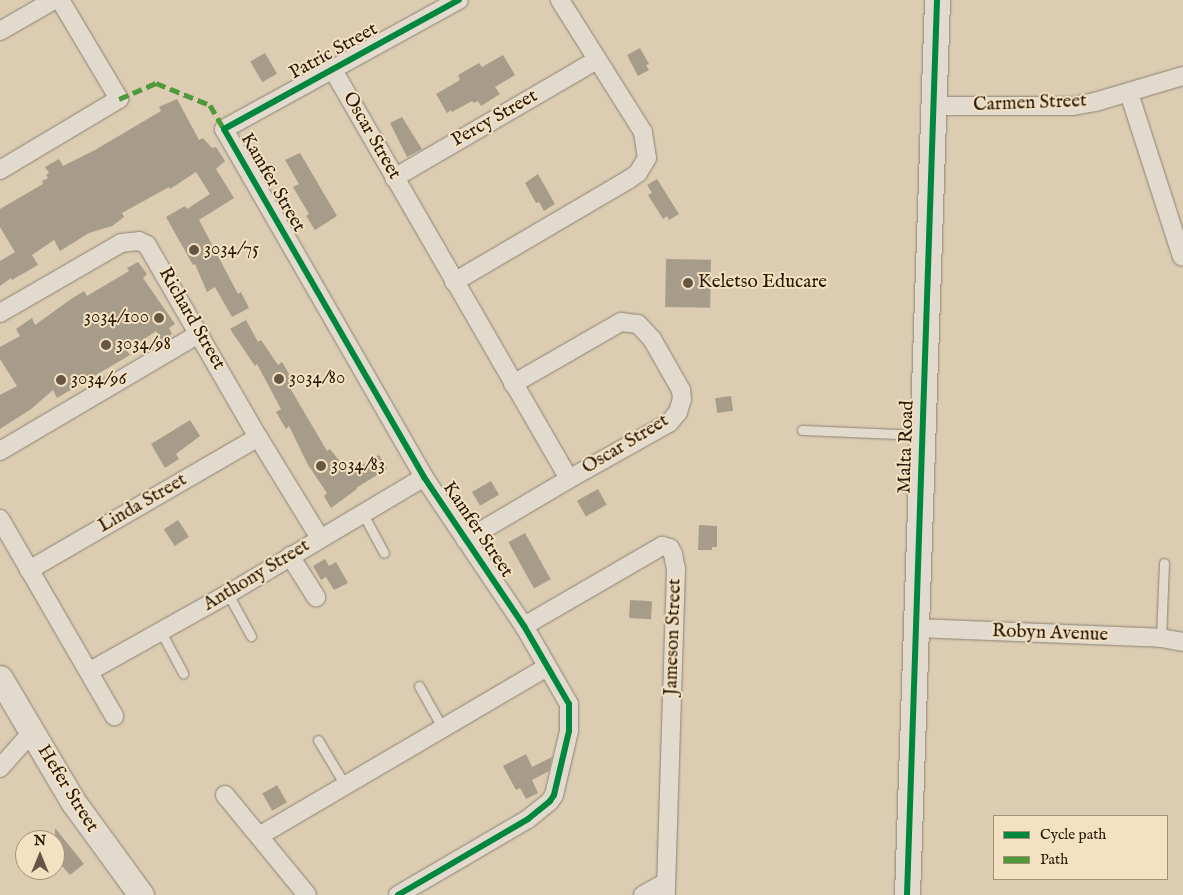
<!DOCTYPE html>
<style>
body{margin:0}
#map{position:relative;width:1183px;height:895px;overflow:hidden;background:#dbccb2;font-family:"IM FELL English",serif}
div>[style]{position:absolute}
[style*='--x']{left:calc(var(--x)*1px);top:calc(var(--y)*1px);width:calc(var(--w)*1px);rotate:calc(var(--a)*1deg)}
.building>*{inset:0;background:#a79c8a;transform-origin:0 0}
.roads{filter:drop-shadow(0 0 1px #8c8272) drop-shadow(0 0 1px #8c8272)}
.lane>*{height:9px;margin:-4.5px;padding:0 4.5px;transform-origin:4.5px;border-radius:4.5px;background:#e2dacd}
.street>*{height:18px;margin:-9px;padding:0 9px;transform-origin:9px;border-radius:9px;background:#e2dacd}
.secondary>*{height:25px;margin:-12.5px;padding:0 12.5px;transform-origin:12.5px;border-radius:12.5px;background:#e2dacd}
.quiet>*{height:5px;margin-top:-2.5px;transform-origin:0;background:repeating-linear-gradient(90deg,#4f993b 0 10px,transparent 0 15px)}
.cycleway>*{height:6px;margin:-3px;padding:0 3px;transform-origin:3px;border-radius:3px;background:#00873e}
.dots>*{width:14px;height:14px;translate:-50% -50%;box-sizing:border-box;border:2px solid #f3e1c2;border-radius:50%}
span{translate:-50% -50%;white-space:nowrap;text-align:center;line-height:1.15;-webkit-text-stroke:4px #f3e1c2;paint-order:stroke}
.street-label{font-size:19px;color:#291709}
.poi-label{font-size:19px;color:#291709}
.left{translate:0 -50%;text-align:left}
.right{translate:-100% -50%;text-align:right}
.legend{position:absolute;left:993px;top:815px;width:175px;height:65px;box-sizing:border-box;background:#f3e1c2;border:1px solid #a29078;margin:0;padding:6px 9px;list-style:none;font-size:15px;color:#291709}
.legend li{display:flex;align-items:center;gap:10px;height:25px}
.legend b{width:25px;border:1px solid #a29078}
.north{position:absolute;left:15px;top:830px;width:50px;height:50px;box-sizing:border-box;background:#f3e1c2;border:1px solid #a29078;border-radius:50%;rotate:0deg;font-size:14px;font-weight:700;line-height:20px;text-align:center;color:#291709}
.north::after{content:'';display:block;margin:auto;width:18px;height:22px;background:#675644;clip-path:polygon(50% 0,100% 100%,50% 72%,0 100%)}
</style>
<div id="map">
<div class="building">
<i style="clip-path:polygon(640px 48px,649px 64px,646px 65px,649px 70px,638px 76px,627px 55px)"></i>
<i style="left:265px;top:53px;width:24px;height:17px;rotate:60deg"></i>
<i style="clip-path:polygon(503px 55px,515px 75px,495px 87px,500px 94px,481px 106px,478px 101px,474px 103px,472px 101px,452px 112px,451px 110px,447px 113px,436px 94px,460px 80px,458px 75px,479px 63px,482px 67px)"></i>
<i style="clip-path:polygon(177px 99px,199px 140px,203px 138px,212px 148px,216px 147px,225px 161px,216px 169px,234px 198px,199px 220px,238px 294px,241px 292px,249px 308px,232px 317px,215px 287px,207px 292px,195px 264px,193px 265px,166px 217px,185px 206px,187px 209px,210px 194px,196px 172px,170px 189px,169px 187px,122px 213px,124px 217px,112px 226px,89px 233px,60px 251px,54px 240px,32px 255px,38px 265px,12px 280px,11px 278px,0 286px,0 261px,15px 252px,0 227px,0 209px,43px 184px,42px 181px,48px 178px,46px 175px,49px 173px,45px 167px,59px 159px,63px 166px,95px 150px,161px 111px,159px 107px)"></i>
<i style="clip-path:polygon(402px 117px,422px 149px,407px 157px,390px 123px)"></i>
<i style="clip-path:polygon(300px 153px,337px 216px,315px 230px,306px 216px,309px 214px,293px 187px,299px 184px,285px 160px)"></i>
<i style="clip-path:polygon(538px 174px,555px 204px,544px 211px,539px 202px,536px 203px,525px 183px)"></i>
<i style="clip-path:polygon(657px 179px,679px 214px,669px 220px,667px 216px,663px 219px,648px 195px,652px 193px,647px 185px)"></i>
<i style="left:666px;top:259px;width:45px;height:48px;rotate:1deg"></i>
<i style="clip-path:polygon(138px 262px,147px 274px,143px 278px,175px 324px,169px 328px,172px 334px,162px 342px,156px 331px,127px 351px,130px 355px,57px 398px,53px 390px,31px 409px,0 429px,0 395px,17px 386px,0 359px,0 347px,20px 336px,16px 329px,32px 318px,35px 325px,71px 299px,84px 291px,87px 296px,129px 271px,127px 268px)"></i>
<i style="clip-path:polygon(246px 320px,258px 342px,261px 340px,278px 365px,282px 362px,295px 384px,290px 388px,327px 451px,330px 449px,349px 473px,379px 455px,387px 469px,356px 488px,357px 489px,331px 508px,324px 496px,327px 493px,308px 465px,289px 426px,286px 429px,276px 412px,281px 409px,257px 364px,255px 366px,230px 329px)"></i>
<i style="left:731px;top:396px;width:15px;height:16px;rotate:82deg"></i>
<i style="clip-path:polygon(190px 420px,200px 436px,176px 454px,179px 459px,165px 468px,151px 444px)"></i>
<i style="left:491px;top:481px;width:16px;height:22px;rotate:60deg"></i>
<i style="left:598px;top:489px;width:18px;height:24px;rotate:61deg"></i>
<i style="left:178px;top:520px;width:20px;height:17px;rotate:57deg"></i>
<i style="clip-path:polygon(699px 525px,717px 526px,717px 547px,712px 547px,712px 550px,698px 550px)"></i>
<i style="left:525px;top:533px;width:53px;height:19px;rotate:61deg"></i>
<i style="clip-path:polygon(325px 559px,329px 566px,336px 562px,348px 583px,334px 590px,326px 577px,321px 580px,313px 566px)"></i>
<i style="left:630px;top:600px;width:22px;height:18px;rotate:3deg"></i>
<i style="clip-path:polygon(526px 754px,532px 767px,552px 757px,549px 771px,532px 780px,538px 793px,526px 799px,520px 788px,516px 790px,503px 766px)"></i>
<i style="left:277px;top:785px;width:20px;height:17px;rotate:60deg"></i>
<i style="clip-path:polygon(55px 828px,84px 864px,70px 875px,55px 858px)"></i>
</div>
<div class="roads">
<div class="lane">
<i style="--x:802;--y:430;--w:120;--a:2.4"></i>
<i style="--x:363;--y:514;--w:44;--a:61.7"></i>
<i style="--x:228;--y:594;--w:48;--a:61.3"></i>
<i style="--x:161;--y:632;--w:47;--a:61.8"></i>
<i style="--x:1161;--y:638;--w:75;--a:-87.7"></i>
<i style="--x:419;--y:686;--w:49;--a:60.8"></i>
<i style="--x:318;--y:740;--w:52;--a:59"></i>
</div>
<div class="street">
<i style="--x:0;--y:31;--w:62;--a:-29.9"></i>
<i style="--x:333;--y:70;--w:472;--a:60"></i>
<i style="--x:569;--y:479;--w:120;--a:149.4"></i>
<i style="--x:1129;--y:93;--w:172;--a:72.1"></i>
<i style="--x:933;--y:106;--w:140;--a:0"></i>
<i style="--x:1073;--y:106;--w:22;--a:-10"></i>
<i style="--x:1095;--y:102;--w:92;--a:-16.5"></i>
<i style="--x:0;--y:170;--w:139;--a:-30.8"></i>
<i style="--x:119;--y:99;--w:115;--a:-120.8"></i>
<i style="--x:394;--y:178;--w:235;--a:-30.2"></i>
<i style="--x:454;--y:282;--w:202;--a:-30.4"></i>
<i style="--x:628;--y:180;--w:12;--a:-35"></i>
<i style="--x:638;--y:173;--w:17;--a:-59"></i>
<i style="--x:647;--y:158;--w:26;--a:-99"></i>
<i style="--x:643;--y:132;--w:156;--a:-122.2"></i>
<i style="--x:0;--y:313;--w:140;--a:-30"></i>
<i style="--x:121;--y:243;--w:18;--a:-6"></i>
<i style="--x:139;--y:241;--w:9;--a:27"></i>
<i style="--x:147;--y:245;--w:222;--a:60"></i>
<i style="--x:258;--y:437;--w:119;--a:58.5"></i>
<i style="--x:513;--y:384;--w:125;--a:-29.9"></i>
<i style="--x:621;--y:322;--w:17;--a:7"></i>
<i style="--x:638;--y:324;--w:21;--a:47"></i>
<i style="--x:652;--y:339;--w:59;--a:60.4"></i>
<i style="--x:681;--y:390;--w:9;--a:84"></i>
<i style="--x:682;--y:399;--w:14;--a:107"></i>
<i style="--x:678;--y:412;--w:14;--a:129"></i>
<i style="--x:669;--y:423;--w:115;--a:150.8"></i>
<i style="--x:0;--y:451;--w:232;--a:-30.5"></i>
<i style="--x:0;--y:519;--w:228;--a:59.9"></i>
<i style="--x:290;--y:556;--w:49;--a:57.6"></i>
<i style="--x:29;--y:570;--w:265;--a:-30.1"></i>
<i style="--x:524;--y:626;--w:160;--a:-30.1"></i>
<i style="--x:662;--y:546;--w:8;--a:14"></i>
<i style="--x:670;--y:548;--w:7;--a:63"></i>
<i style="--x:673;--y:554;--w:15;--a:79"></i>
<i style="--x:676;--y:569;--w:326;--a:91.8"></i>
<i style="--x:916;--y:628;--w:245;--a:2.3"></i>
<i style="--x:1161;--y:638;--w:22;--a:10"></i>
<i style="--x:90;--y:671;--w:158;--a:-29.2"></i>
<i style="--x:228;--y:594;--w:228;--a:-30.8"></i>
<i style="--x:0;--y:768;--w:48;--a:-48.4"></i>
<i style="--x:225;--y:795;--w:129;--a:50.6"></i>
<i style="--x:259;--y:836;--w:334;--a:-30.4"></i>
<i style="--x:398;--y:895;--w:151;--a:-30.3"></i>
<i style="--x:528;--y:819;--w:28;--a:-39"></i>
<i style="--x:550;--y:801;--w:7;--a:-56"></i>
<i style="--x:554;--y:795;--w:66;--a:-76.8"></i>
<i style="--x:569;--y:731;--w:27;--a:-90"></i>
<i style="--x:569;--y:704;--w:90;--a:-120"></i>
<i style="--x:524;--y:626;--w:179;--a:-123.9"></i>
<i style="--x:424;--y:477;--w:401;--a:-119.9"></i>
<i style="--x:224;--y:129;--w:268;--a:-28.8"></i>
<i style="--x:643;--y:895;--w:26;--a:-29"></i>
</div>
<div class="secondary">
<i style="--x:0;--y:678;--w:145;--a:59.4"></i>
<i style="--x:74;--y:803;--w:114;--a:53.9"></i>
<i style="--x:907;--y:895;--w:896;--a:-88.08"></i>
</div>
</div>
<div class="quiet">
<i style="--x:119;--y:99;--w:40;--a:-23.4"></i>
<i style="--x:156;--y:83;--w:58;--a:22.2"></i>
<i style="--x:210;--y:105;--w:28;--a:60"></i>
</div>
<div class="cycleway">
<i style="--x:398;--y:895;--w:151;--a:-30.3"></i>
<i style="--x:528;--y:819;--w:28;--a:-39"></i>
<i style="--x:550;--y:801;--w:7;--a:-56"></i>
<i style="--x:554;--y:795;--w:66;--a:-76.8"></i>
<i style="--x:569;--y:731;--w:27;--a:-90"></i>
<i style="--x:569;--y:704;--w:90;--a:-120"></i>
<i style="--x:524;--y:626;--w:179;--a:-123.9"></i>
<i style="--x:424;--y:477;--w:401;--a:-119.9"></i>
<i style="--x:224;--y:129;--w:268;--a:-28.8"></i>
<i style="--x:907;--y:895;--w:896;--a:-88.08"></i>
</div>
<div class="dots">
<i style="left:194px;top:250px;background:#675644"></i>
<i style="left:688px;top:283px;background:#675644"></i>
<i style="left:159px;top:318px;background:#675644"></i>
<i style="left:106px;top:345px;background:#675644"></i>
<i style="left:279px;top:379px;background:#675644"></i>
<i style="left:61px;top:380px;background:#675644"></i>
<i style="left:321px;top:466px;background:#675644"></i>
</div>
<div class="street-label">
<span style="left:334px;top:52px;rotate:-29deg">Patric Street</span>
<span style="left:1030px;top:104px;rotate:-2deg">Carmen Street</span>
<span style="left:495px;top:119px;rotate:-30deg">Percy Street</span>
<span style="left:371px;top:136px;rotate:60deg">Oscar Street</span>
<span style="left:272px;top:183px;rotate:60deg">Kamfer Street</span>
<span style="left:191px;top:319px;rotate:60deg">Richard Street</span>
<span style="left:626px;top:445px;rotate:-31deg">Oscar Street</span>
<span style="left:907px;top:447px;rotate:-88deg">Malta Road</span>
<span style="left:143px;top:504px;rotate:-30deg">Linda Street</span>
<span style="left:477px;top:530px;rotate:56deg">Kamfer Street</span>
<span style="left:257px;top:576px;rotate:-31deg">Anthony Street</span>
<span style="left:1050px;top:634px;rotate:2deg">Robyn Avenue</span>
<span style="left:674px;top:637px;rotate:-88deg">Jameson Street</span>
<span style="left:67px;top:789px;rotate:58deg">Hefer Street</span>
</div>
<div class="poi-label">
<span class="left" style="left:204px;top:250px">3034/75</span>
<span class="left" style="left:698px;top:283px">Keletso Educare</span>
<span class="right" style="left:149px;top:318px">3034/100</span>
<span class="left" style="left:116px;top:345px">3034/98</span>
<span class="left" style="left:289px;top:379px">3034/80</span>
<span class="left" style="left:71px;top:380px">3034/96</span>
<span class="left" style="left:331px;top:466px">3034/83</span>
</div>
<ul class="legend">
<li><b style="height:6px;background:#00873e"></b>Cycle path</li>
<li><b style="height:6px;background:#4f993b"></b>Path</li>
</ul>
<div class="north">N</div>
</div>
